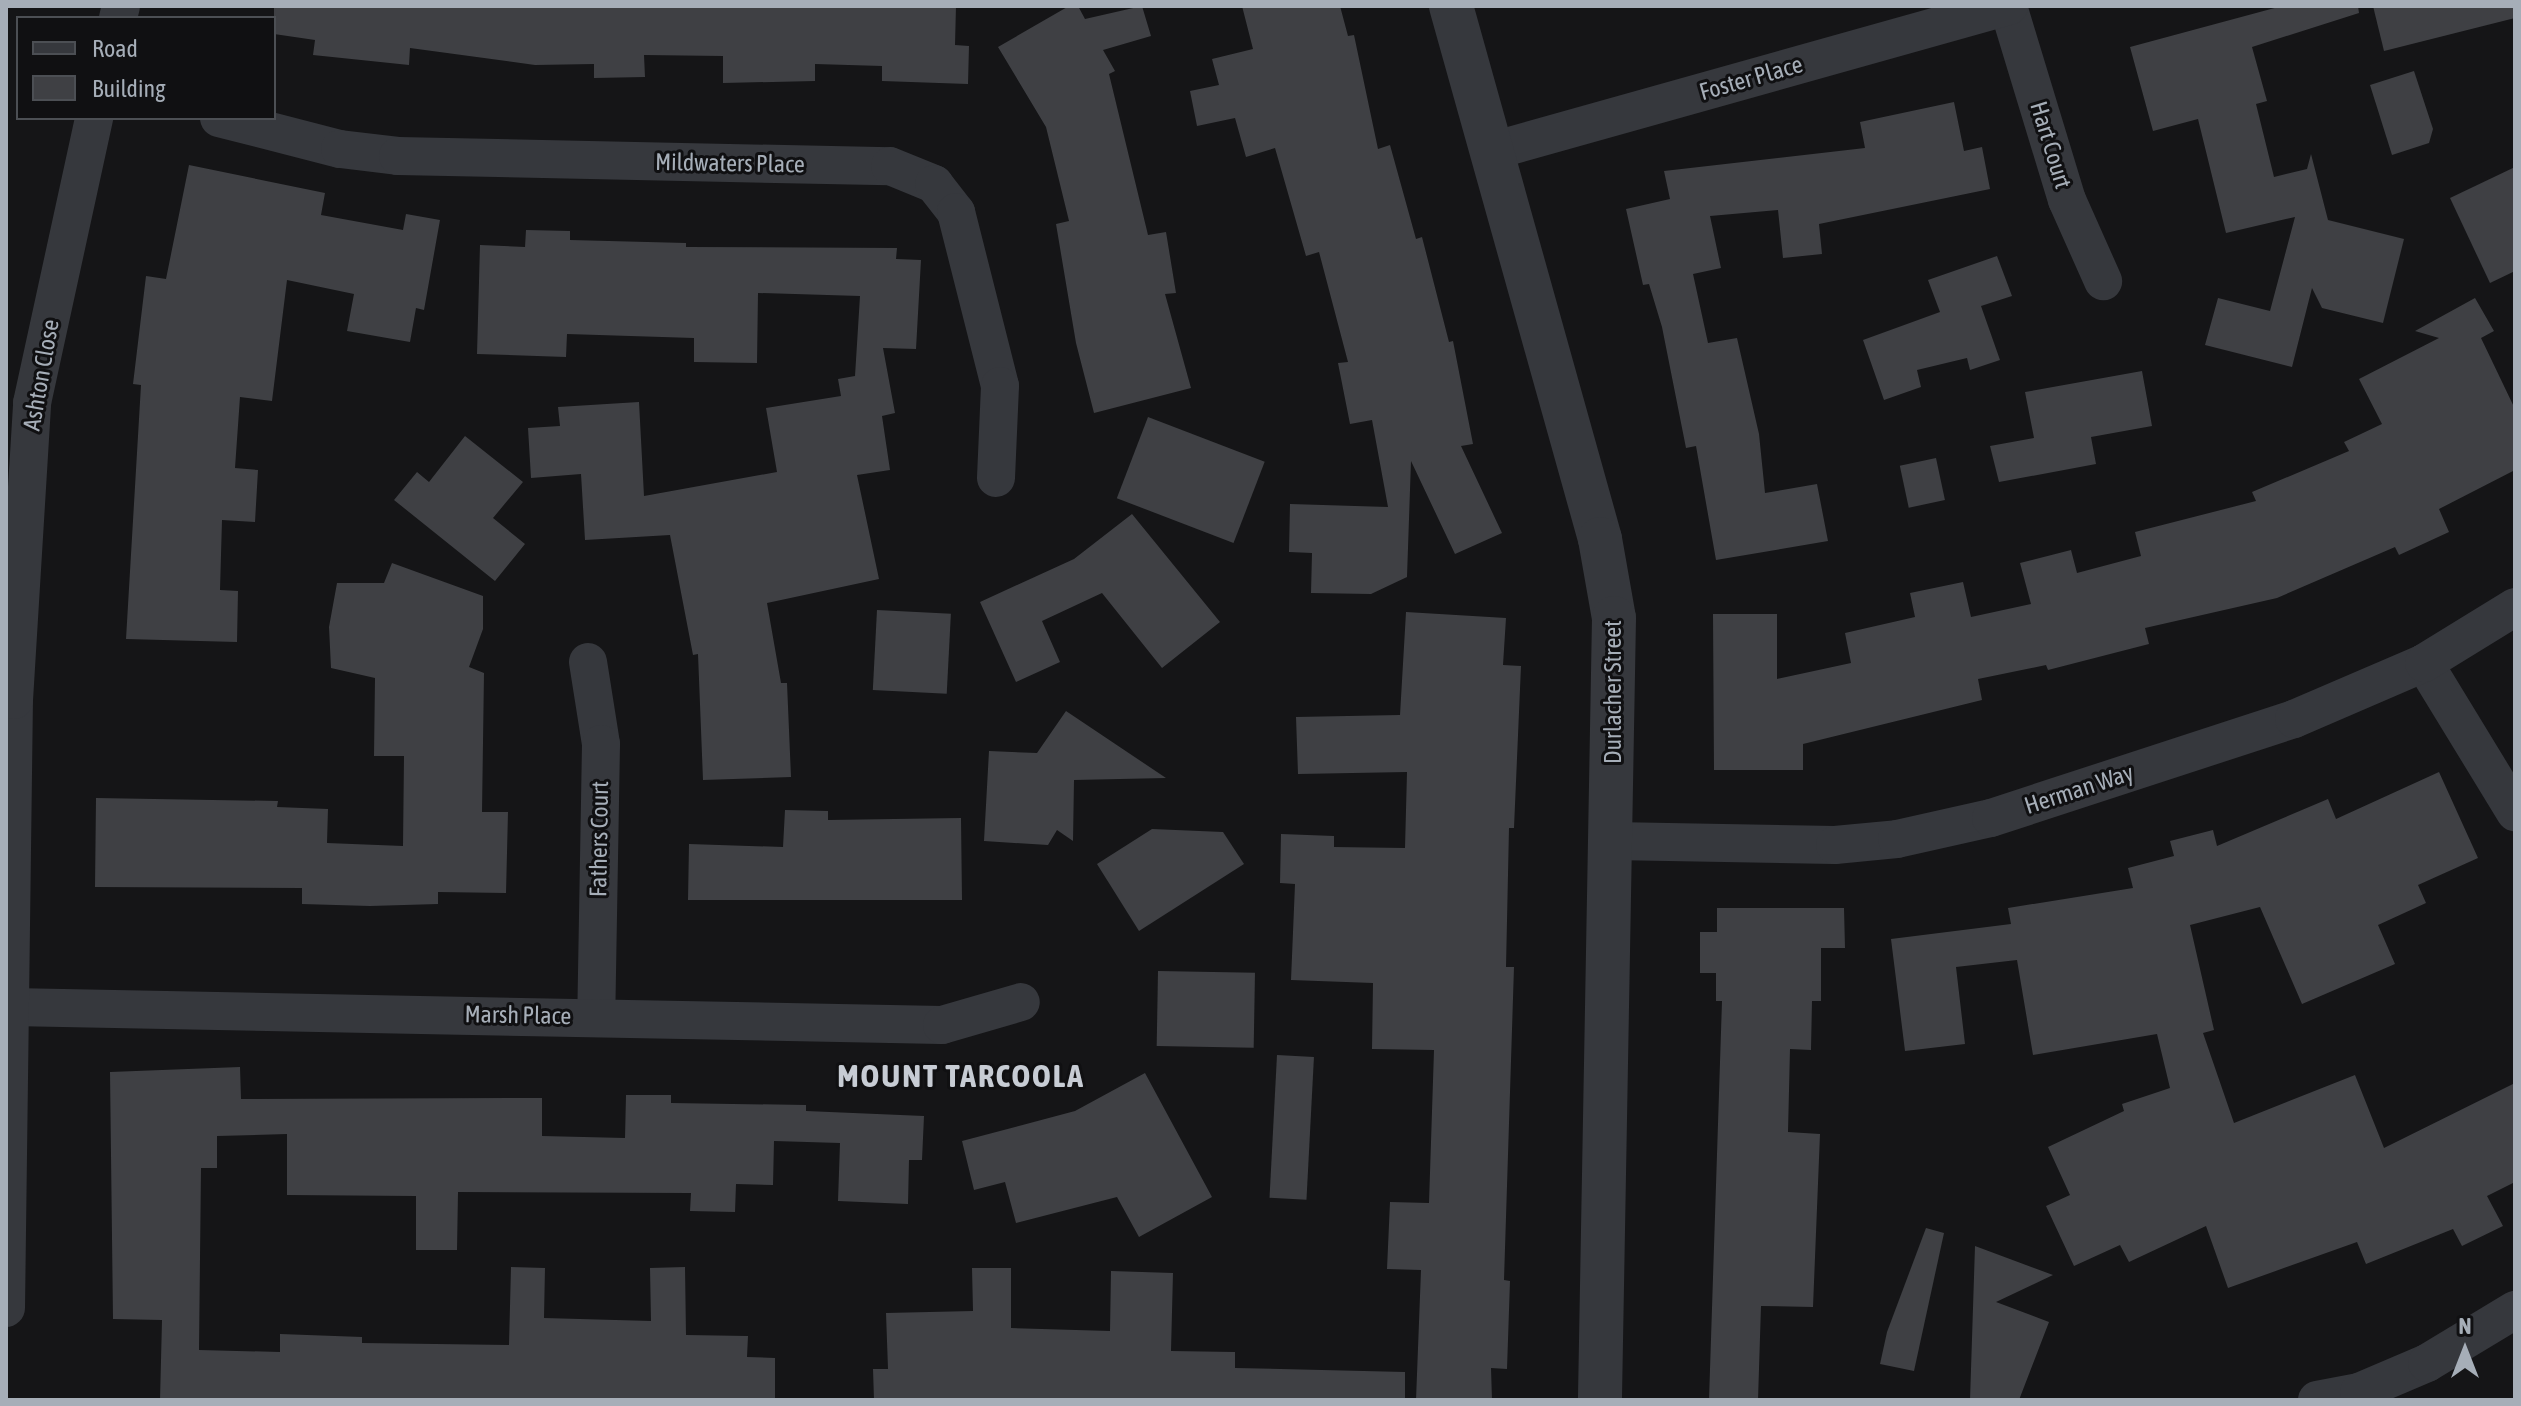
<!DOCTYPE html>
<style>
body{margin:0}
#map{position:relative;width:2521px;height:1406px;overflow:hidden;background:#151517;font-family:"Asap Condensed",sans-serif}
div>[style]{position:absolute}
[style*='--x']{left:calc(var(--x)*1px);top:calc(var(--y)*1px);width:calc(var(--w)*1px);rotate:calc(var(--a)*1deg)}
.building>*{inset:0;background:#3f4044;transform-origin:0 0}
.minor>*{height:38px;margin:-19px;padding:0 19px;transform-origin:19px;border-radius:19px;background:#36383d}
.tertiary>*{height:44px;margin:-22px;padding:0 22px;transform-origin:22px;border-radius:22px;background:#36383d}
span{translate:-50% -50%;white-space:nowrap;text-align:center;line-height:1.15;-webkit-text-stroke:6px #101012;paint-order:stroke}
.street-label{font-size:24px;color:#a6aeb8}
.district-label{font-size:32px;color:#c7ccd4;font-weight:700;letter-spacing:2px}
.frame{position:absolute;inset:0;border:8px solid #a6aeb8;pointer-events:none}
.legend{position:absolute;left:16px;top:16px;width:260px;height:104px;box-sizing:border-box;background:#101012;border:2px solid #4c4f54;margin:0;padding:10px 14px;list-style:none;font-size:24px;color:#a6aeb8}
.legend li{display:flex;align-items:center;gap:16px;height:40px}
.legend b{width:40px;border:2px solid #4c4f54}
.north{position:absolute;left:2425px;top:1310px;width:80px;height:80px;-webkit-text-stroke:6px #101012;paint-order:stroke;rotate:0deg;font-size:22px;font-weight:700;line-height:32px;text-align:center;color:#a6aeb8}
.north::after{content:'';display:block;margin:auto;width:28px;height:36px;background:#a6aeb8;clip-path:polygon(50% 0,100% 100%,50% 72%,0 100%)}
</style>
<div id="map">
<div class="building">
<i style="clip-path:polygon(274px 6px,956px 6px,955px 45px,969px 46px,968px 84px,882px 81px,882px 66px,815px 64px,815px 81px,723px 83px,723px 56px,644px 55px,645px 77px,594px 78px,594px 64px,535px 65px,410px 48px,409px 65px,313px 55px,315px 40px,274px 34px)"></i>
<i style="clip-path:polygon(1069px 6px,1078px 6px,1085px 19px,1142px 6px,1151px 36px,1103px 50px,1115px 71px,1109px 74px,1148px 235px,1166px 232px,1176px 293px,1165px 294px,1191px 388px,1094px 413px,1076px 343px,1056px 224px,1069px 221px,1046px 127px,998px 47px)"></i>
<i style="clip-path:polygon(1242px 6px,1340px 6px,1348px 36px,1354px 35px,1378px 149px,1390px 145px,1416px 239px,1422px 237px,1449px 342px,1453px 341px,1473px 444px,1461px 446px,1502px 533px,1455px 554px,1411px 461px,1407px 577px,1371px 594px,1311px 593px,1312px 553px,1289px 552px,1290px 504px,1388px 507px,1372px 420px,1350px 424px,1338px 363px,1348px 362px,1319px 252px,1306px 256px,1275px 148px,1246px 157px,1235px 118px,1197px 126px,1190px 91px,1219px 85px,1212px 59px,1253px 49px)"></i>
<i style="clip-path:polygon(2282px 6px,2358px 6px,2359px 13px,2252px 47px,2267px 101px,2256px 104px,2274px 177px,2307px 169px,2311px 154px,2328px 220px,2404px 239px,2383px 323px,2322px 308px,2312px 288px,2292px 367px,2205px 345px,2218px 298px,2270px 311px,2295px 217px,2226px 233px,2198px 119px,2153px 131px,2130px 47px)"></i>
<i style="clip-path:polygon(2373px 6px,2515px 6px,2515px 18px,2384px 51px)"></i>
<i style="clip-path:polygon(2414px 71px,2433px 129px,2429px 143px,2392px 155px,2370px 85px)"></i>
<i style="clip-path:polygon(1954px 102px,1964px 151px,1982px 147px,1990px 189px,1819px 224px,1822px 254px,1783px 258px,1778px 210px,1710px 216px,1721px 268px,1693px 274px,1708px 343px,1737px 338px,1759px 434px,1765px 493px,1817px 484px,1828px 541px,1716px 560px,1696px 446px,1686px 448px,1662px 327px,1649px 284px,1643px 285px,1626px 209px,1670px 199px,1664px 171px,1865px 148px,1860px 122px)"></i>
<i style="clip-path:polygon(189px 165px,325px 193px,321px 215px,403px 230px,406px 214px,440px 220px,424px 310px,416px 308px,410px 342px,347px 331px,354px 294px,287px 280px,272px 401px,240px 397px,235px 468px,258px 470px,255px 522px,222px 520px,220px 590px,238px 591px,237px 642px,126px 639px,141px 385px,133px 384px,146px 276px,166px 279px)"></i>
<i style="clip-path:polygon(2515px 167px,2515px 271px,2490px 283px,2450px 198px)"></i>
<i style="clip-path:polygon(526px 230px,570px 231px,570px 240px,686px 243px,686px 247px,897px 248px,896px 259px,921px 260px,916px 349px,883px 348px,895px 413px,882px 416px,890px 470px,857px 475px,879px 579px,767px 603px,781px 683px,787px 683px,791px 777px,703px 780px,698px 654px,693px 655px,670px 535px,585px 540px,581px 474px,531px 478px,528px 428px,560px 426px,558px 407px,639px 402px,644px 496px,777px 472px,766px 408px,841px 396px,838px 379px,855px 376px,860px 296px,758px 293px,757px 363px,694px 362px,694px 338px,567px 334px,566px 357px,477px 354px,480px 245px,525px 247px)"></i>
<i style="clip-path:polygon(1997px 256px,2012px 296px,1981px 306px,2000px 360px,1970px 370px,1967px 358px,1917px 370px,1921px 387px,1884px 400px,1863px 340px,1940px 312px,1928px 280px)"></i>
<i style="clip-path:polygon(2475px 298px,2494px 331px,2481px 338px,2515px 409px,2515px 470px,2439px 509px,2449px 532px,2399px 555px,2395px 547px,2277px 598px,2145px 628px,2149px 644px,2048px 670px,2046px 665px,1978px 679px,1982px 700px,1803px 744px,1803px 770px,1714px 770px,1713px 614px,1777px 614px,1777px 679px,1851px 663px,1845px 633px,1915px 617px,1910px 593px,1963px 582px,1971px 617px,2031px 604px,2020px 563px,2071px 550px,2077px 573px,2141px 556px,2135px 532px,2256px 501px,2252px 492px,2349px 451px,2344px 442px,2382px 424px,2359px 379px,2439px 338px,2415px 331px)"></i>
<i style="clip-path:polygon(2142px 371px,2152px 426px,2091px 437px,2096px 464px,1999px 482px,1990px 446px,2034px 438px,2025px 392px)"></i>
<i style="left:1148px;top:417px;width:125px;height:87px;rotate:21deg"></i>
<i style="clip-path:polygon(465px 436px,523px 482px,493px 518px,525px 544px,495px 581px,394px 500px,417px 472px,429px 482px)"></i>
<i style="left:1936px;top:458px;width:43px;height:37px;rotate:78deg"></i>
<i style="clip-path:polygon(1132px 514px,1220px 622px,1162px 668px,1102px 593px,1042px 621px,1060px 662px,1016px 682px,980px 602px,1074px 559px)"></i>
<i style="clip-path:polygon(392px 563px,483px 596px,483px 629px,469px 667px,484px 673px,482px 812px,508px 812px,506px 893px,438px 892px,438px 904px,370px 906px,302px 904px,302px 888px,95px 887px,96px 798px,278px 801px,277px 807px,328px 809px,327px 843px,403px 846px,404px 756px,374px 756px,375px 678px,331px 668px,329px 627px,337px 583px,384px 583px)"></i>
<i style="left:877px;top:610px;width:74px;height:80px;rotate:3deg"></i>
<i style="clip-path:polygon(1406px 612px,1506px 618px,1503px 665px,1521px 666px,1514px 828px,1509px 828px,1506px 967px,1514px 967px,1504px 1280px,1510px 1281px,1507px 1369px,1491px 1368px,1492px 1400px,1416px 1400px,1421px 1270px,1387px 1269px,1390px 1202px,1429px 1203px,1434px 1050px,1372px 1049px,1373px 983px,1291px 980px,1295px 884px,1280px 883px,1281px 834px,1334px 836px,1334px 847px,1405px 848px,1407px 772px,1298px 774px,1296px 717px,1400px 715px)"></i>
<i style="clip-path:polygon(1066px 711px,1166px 778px,1074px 780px,1073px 841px,1057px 830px,1048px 845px,984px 841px,989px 751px,1037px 753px)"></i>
<i style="clip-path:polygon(2439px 772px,2478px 858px,2418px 885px,2426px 903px,2378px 925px,2395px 964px,2302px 1004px,2260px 907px,2190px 925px,2214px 1030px,2203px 1033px,2234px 1123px,2355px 1075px,2384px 1148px,2515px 1083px,2515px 1182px,2487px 1196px,2503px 1226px,2462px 1246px,2453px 1229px,2366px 1264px,2357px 1242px,2228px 1288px,2206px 1226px,2129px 1262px,2120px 1245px,2074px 1266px,2046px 1206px,2070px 1195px,2048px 1147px,2124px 1111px,2122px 1104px,2170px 1088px,2157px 1034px,2033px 1055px,2017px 960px,1956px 967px,1965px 1044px,1905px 1051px,1891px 939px,2011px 924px,2008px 908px,2133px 888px,2128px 868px,2174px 856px,2170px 841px,2213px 830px,2217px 846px,2328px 799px,2336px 819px)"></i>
<i style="clip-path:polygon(785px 810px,828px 811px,828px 820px,961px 818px,962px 900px,688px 900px,689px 844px,783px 847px)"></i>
<i style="clip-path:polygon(1152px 829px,1223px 832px,1244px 864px,1139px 931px,1097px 864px)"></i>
<i style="clip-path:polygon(1717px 908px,1844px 908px,1845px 948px,1821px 948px,1821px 1001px,1812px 1001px,1811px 1050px,1790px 1049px,1788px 1132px,1820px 1134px,1813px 1307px,1761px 1306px,1758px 1400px,1709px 1400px,1722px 1001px,1716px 1001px,1716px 973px,1700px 973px,1700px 932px,1717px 932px)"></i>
<i style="left:1158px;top:971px;width:97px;height:75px;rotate:1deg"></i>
<i style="left:1277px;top:1055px;width:37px;height:143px;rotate:3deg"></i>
<i style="clip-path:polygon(240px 1067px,241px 1099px,542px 1098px,542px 1136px,625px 1138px,626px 1095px,671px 1095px,671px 1103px,806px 1105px,806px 1111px,924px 1116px,922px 1160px,909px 1160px,908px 1204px,838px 1201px,840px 1143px,774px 1141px,773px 1185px,736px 1184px,735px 1212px,690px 1211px,691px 1193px,458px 1192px,457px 1250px,416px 1250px,416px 1196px,287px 1195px,287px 1134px,217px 1136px,217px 1168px,201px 1168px,199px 1350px,280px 1352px,280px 1334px,362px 1337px,362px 1343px,509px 1345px,511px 1267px,545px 1268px,544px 1318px,651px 1321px,650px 1268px,685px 1267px,686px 1335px,748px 1336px,747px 1357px,775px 1358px,775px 1400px,160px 1400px,162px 1320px,113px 1319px,110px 1072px)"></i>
<i style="clip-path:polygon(1145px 1073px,1212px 1197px,1139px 1237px,1117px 1197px,1016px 1223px,1005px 1182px,974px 1190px,962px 1141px,1075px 1111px)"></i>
<i style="clip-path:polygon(1926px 1228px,1944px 1233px,1914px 1371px,1880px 1364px,1887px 1332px)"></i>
<i style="clip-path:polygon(1975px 1246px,2053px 1275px,1996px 1302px,2049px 1322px,2019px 1400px,1970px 1400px)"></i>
<i style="clip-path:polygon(972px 1268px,1011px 1268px,1011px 1328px,1110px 1331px,1111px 1271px,1173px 1273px,1171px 1351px,1235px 1352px,1235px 1368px,1405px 1372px,1405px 1400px,874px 1400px,873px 1369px,888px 1369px,886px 1313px,973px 1311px)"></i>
</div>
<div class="minor">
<i style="--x:2008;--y:6;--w:203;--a:73.1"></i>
<i style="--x:2067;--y:200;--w:89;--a:66"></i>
<i style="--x:118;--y:18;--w:12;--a:-76"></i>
<i style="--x:219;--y:118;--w:125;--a:14.4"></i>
<i style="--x:340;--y:149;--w:58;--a:6.9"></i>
<i style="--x:398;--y:156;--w:492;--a:1.2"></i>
<i style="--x:890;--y:166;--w:48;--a:22.2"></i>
<i style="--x:934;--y:184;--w:36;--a:52"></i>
<i style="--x:956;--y:212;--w:179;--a:75.8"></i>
<i style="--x:1000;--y:386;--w:92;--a:92.5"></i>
<i style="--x:1492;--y:151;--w:537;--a:-15.67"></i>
<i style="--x:588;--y:662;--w:83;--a:81"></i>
<i style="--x:601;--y:744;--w:273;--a:91"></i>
<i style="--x:2424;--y:663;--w:175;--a:58.6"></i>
<i style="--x:1612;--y:841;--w:223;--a:1"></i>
<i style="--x:1835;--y:845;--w:62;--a:-5.5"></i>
<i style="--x:1897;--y:839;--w:96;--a:-12.6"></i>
<i style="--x:1991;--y:818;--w:319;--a:-18.1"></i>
<i style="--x:2294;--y:719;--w:142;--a:-23.3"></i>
<i style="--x:2424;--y:663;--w:107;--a:-31.6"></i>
<i style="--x:11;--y:1007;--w:931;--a:1.11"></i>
<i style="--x:942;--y:1025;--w:82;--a:-16.2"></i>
<i style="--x:6;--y:1308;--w:608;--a:-89.25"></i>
<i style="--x:14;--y:700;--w:298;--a:-86.5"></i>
<i style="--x:32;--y:403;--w:292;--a:-77.7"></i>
<i style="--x:2317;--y:1400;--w:43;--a:-10.8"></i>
<i style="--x:2359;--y:1392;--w:74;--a:-23.1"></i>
<i style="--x:2427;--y:1363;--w:103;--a:-31.1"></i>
</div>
<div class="tertiary">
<i style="--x:1451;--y:6;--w:553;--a:74.38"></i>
<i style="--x:1600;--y:539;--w:80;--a:80"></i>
<i style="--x:1614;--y:618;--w:782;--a:91.03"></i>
</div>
<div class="street-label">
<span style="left:1751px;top:78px;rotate:-16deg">Foster Place</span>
<span style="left:2051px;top:145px;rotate:73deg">Hart Court</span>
<span style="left:730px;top:163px;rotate:1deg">Mildwaters Place</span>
<span style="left:41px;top:375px;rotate:-80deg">Ashton Close</span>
<span style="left:1613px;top:692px;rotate:-90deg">Durlacher Street</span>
<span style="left:2079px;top:789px;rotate:-18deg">Herman Way</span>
<span style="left:599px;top:839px;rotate:-89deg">Fathers Court</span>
<span style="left:518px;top:1015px;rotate:1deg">Marsh Place</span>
</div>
<div class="district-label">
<span style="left:961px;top:1076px">MOUNT TARCOOLA</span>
</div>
<div class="frame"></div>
<ul class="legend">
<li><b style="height:10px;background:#36383d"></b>Road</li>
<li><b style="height:22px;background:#3f4044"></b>Building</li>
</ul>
<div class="north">N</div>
</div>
